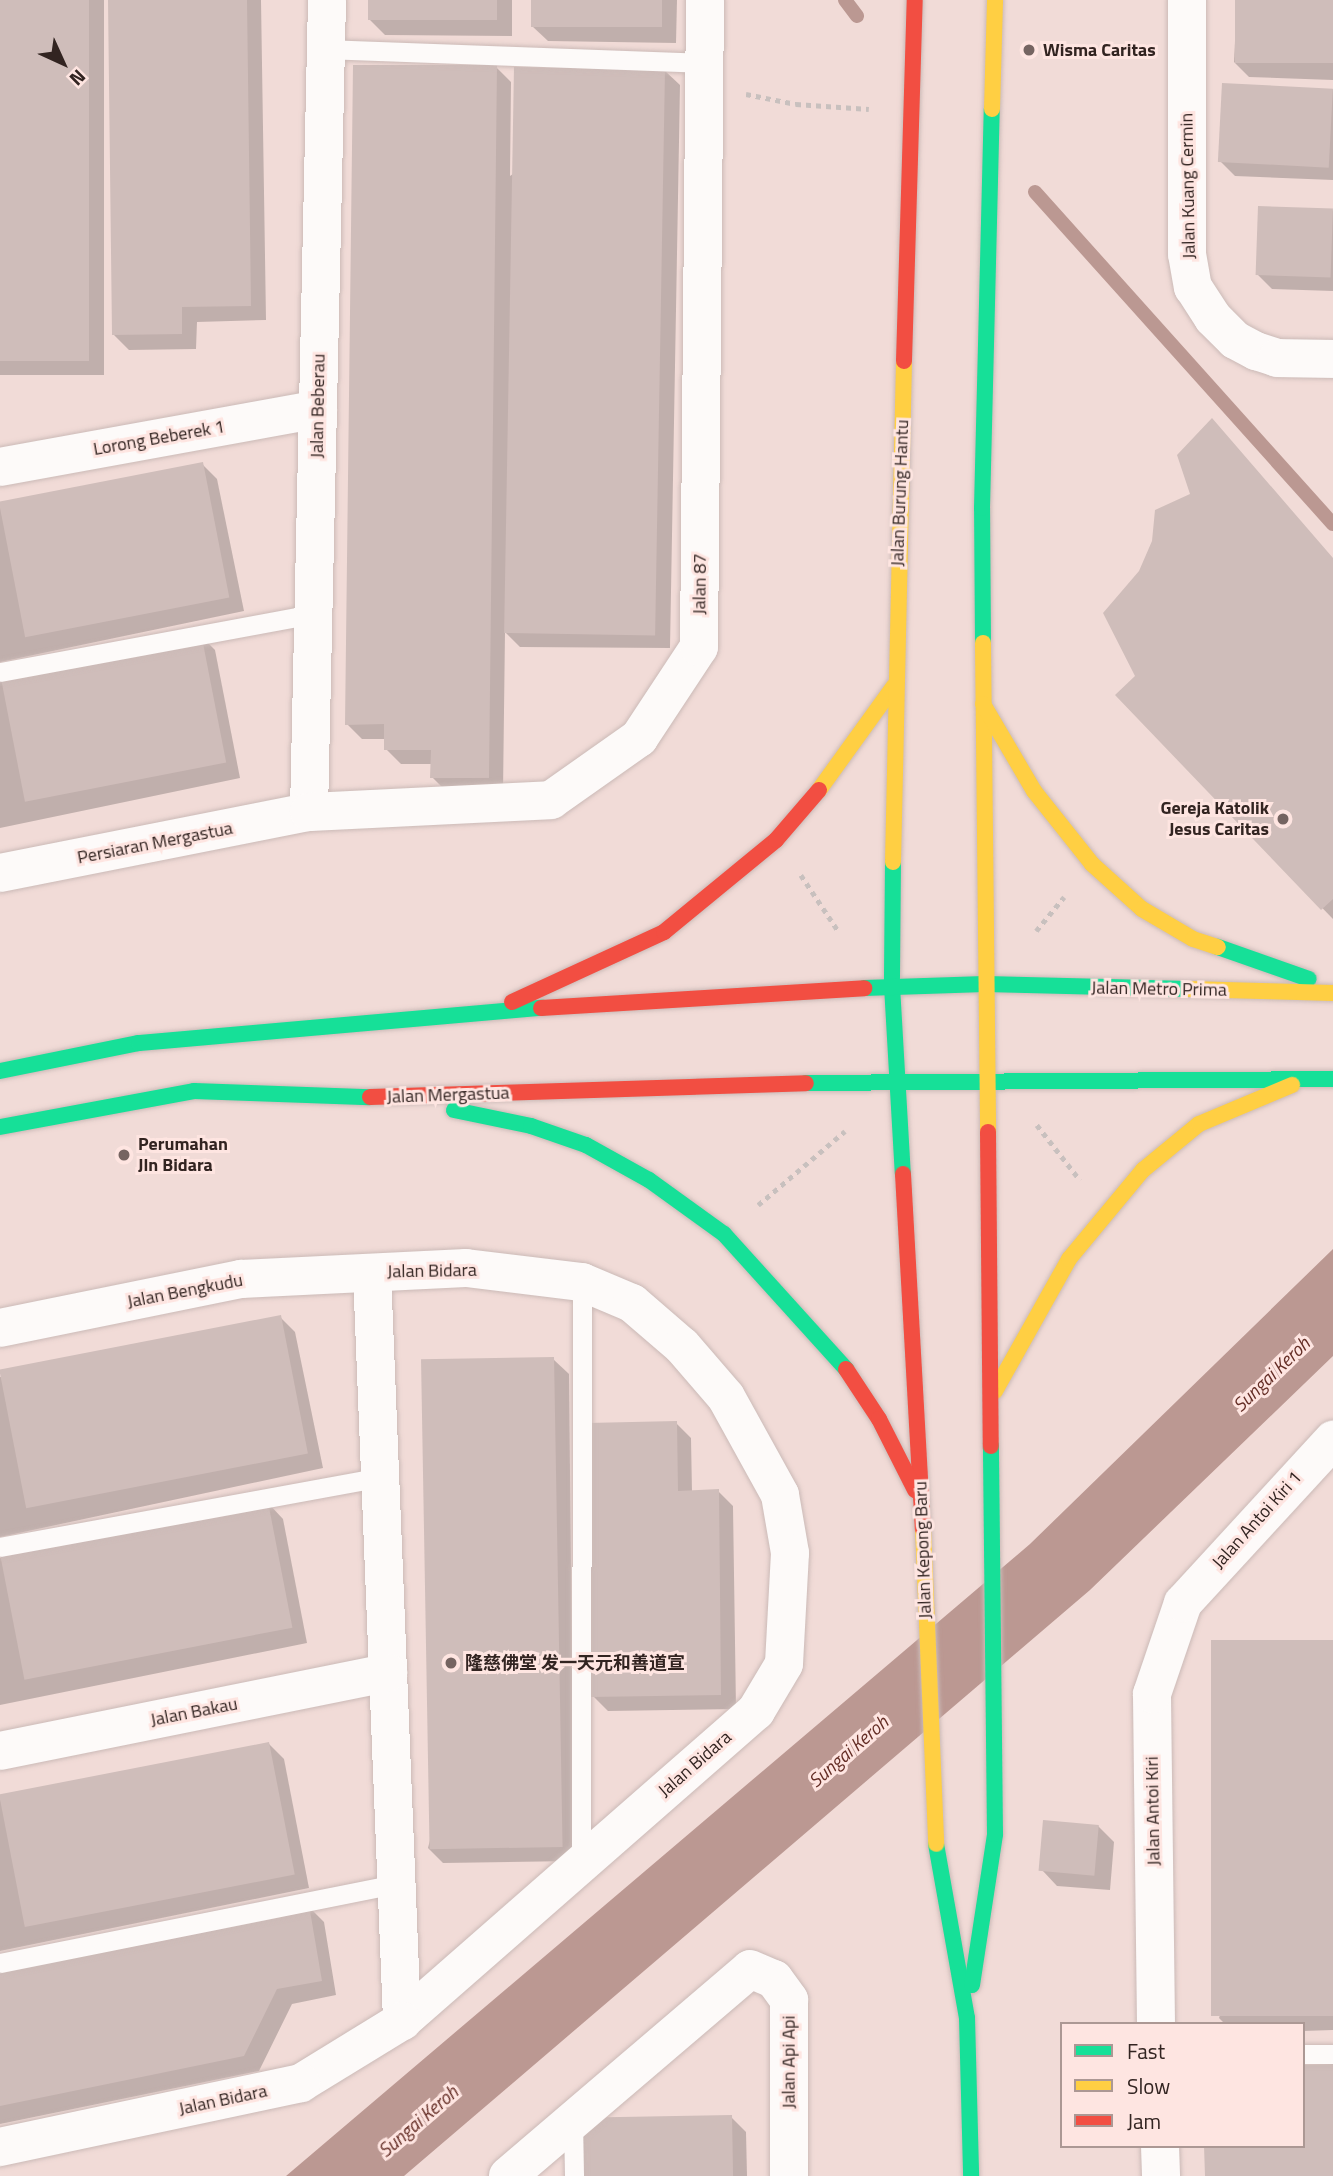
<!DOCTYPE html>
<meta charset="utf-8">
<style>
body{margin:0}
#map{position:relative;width:1333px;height:2176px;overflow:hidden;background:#f1dbd7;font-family:"Titillium Web","Noto Sans SC",sans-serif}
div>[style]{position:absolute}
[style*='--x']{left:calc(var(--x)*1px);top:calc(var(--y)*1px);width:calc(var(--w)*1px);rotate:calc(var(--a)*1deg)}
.water>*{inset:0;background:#bb9892}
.shadow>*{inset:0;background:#0003;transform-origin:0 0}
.stream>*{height:14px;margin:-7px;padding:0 7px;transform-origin:7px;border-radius:7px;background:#bb9892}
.building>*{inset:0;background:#cfbdba;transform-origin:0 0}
.path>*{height:4.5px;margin-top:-2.25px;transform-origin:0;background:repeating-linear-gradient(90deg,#c8c0be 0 5px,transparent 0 10px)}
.roads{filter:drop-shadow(0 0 2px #cbbab7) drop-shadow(0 0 2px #cbbab7)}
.lane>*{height:19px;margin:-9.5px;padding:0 9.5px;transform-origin:9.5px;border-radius:9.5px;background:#fdfaf9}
.street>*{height:38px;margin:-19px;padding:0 19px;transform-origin:19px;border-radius:19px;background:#fdfaf9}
.fast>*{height:16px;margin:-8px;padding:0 8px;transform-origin:8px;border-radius:8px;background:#16e098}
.slow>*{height:16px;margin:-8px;padding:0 8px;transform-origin:8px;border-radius:8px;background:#ffcf43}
.jam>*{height:16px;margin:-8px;padding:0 8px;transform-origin:8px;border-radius:8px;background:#f24e42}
.dots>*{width:19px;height:19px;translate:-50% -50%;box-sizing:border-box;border:4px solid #fee5e1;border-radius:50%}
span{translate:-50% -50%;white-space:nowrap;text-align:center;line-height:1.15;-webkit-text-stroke:6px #fee5e1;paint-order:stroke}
.poi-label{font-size:18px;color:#322421;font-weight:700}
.left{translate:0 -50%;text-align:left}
.right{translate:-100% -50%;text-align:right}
.street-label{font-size:18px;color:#322421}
.water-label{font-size:19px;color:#642d25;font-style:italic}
.legend{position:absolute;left:1060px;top:2022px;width:245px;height:126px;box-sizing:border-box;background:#fee5e1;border:2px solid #ac9894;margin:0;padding:9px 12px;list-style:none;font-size:21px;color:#322421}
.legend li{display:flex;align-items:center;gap:14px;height:35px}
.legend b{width:35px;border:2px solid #ac9894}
.north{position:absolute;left:28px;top:28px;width:70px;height:70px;-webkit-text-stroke:5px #fee5e1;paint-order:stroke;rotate:135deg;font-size:19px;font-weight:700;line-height:28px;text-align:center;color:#322421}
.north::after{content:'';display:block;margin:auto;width:24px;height:32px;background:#322421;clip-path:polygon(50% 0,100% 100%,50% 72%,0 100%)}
</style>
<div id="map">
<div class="water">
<i style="clip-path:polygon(1333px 1249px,1333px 1356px,1090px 1590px,404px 2176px,286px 2176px,1030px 1544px)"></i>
</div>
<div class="shadow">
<i style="left:0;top:0;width:104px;height:375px"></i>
<i style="clip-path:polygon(110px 0,261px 0,266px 320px,197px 322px,196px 349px,129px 350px,114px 335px)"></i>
<i style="clip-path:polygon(370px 0,512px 0,512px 36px,385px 35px,370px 20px)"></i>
<i style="clip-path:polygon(533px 0,677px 0,676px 43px,548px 41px,532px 26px)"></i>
<i style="clip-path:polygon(1237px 0,1333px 0,1333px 80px,1249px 77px,1234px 62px)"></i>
<i style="clip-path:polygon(496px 67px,511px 82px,510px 176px,664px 70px,680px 85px,670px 648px,520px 647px,505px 632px,503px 792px,447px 792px,432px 777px,432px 764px,401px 764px,386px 749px,386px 739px,362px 739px,347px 724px)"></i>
<i style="clip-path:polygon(1333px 89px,1333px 180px,1235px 176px,1220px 161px)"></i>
<i style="clip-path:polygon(1333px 210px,1333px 291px,1272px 289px,1257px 274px)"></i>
<i style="clip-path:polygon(202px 464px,217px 479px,244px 611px,0 662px,0 506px)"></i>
<i style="clip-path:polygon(1333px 559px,1333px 919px,1117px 696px)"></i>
<i style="clip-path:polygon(200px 635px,215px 650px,240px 778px,0 828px,0 676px)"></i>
<i style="clip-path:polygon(280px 1317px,295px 1332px,323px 1468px,0 1537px,0 1377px)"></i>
<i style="clip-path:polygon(553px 1359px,569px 1374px,574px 1861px,443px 1863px,428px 1848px)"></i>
<i style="clip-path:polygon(676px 1423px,691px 1438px,692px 1492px,718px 1491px,733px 1506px,736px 1709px,608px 1711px,593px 1696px)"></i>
<i style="clip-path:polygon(268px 1503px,283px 1519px,307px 1643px,0 1705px,0 1558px)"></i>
<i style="clip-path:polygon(1333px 1642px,1333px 2030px,1303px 2031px,1303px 2024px,1225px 2024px,1219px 2018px)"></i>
<i style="clip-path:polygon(269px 1744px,284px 1759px,309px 1888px,0 1951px,0 1798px)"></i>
<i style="clip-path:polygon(1098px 1826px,1114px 1842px,1110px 1890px,1057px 1886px,1042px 1870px)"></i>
<i style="clip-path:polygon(309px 1907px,324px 1922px,336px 1995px,292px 2004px,259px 2071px,0 2124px,0 1970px)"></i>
<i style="clip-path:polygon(731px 2117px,746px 2132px,747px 2176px,581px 2176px)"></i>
</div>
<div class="stream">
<i style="--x:845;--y:0;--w:20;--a:53"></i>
<i style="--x:1035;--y:192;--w:446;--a:48.1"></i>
</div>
<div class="building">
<i style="left:0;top:0;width:89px;height:361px"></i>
<i style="clip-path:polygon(108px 0,247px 0,251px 306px,182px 307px,182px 334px,112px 335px)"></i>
<i style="left:368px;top:0;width:129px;height:20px"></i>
<i style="left:531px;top:0;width:131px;height:27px"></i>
<i style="left:1235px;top:0;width:98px;height:63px"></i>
<i style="clip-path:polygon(353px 65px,497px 65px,489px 778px,430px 778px,431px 750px,384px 750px,384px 724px,345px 725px)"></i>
<i style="left:514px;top:67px;width:151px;height:566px;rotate:1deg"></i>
<i style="left:1222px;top:83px;width:111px;height:79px;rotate:3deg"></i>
<i style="left:1258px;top:206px;width:75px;height:69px;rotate:2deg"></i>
<i style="clip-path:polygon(1212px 418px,1333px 558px,1333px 899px,1321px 910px,1115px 695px,1135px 676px,1103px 613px,1139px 571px,1152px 541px,1155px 510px,1190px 494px,1177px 455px)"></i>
<i style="left:203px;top:462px;width:138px;height:208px;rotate:79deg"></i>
<i style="left:201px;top:633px;width:132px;height:205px;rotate:79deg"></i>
<i style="left:281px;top:1315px;width:141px;height:287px;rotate:79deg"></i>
<i style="left:554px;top:1357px;width:490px;height:133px;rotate:89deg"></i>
<i style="clip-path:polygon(677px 1421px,678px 1491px,719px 1489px,721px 1695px,591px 1697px,587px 1423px)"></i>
<i style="left:268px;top:1502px;width:128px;height:273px;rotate:79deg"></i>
<i style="left:1333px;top:1640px;width:376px;height:122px;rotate:90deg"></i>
<i style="left:269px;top:1742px;width:135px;height:275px;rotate:79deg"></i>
<i style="left:1043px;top:1820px;width:56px;height:51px;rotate:5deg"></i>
<i style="clip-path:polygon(309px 1905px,322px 1981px,277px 1989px,244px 2056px,0 2106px,0 1968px)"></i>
<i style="clip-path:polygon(1333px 2064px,1333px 2176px,1205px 2176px,1204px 2146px,1303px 2146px,1303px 2065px)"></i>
<i style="left:732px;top:2115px;width:61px;height:154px;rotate:89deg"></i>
</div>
<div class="path">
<i style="--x:746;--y:94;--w:51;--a:11.3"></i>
<i style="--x:796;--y:104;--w:73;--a:3.9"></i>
<i style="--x:801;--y:875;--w:69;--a:56.3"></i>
<i style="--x:1036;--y:931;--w:44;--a:-50.5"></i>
<i style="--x:1037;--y:1125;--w:70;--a:52"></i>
<i style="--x:758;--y:1205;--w:114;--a:-40.4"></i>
</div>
<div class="roads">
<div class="lane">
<i style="--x:326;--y:49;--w:379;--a:2.1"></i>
<i style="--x:0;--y:672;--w:319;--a:-10.5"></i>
<i style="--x:0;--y:1547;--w:386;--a:-10.4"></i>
<i style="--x:581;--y:1864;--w:582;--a:-89.9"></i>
<i style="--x:0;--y:1963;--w:405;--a:-11.3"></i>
<i style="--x:1303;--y:2054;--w:30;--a:0"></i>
<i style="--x:573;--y:2122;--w:54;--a:88.9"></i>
</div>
<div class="street">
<i style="--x:1187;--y:0;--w:254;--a:90"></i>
<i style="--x:1187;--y:254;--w:34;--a:80"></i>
<i style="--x:1193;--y:287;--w:37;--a:57"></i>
<i style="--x:1213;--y:318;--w:31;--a:45"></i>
<i style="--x:1235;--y:340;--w:24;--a:28"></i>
<i style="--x:1256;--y:351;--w:22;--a:18"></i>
<i style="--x:1277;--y:358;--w:56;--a:1"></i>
<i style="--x:0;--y:467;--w:323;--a:-10.3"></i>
<i style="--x:309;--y:812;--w:812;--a:-88.73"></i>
<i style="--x:0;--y:873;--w:315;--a:-11.2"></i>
<i style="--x:309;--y:812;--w:242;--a:-2.8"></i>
<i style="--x:551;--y:800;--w:108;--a:-35.2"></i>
<i style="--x:639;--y:738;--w:109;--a:-56.6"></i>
<i style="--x:699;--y:647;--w:647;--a:-89.47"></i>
<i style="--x:372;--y:1273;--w:749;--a:87.7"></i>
<i style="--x:0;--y:1328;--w:246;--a:-11.5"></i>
<i style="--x:241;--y:1279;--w:225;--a:-2.8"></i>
<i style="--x:466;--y:1268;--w:117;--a:6.9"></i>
<i style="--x:582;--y:1282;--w:54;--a:22.8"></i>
<i style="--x:632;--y:1303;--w:66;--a:40.7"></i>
<i style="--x:682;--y:1346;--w:67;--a:49.2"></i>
<i style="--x:726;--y:1397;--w:112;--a:61.1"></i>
<i style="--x:780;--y:1495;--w:59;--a:80.2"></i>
<i style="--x:790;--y:1553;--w:111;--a:93.1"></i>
<i style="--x:784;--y:1664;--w:55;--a:120.8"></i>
<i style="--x:756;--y:1711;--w:471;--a:138.8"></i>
<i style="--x:402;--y:2021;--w:119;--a:148.5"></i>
<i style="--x:301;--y:2083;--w:308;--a:168"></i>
<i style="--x:0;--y:1751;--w:396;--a:-11.4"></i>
<i style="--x:1156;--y:2024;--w:330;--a:-90.7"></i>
<i style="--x:1152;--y:1694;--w:96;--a:-71.2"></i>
<i style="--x:1183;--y:1603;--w:222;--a:-47.4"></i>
<i style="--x:1160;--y:2146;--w:30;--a:88"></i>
<i style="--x:508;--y:2176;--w:318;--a:-40.5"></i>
<i style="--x:750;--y:1969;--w:26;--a:23"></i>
<i style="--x:774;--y:1979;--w:26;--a:54"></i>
<i style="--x:789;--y:2000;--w:176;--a:90"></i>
</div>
<div class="fast">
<i style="--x:983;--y:643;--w:135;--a:-90.4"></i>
<i style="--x:982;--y:508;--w:399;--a:-88.6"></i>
<i style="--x:893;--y:862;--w:124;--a:90.5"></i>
<i style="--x:892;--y:986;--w:188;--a:86.7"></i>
<i style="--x:1218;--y:947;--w:96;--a:19.4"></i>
<i style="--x:864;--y:988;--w:121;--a:-1.9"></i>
<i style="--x:985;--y:984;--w:204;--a:1.4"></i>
<i style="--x:0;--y:1071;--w:142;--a:-11.4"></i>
<i style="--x:139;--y:1043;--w:404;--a:-5"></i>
<i style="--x:806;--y:1083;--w:527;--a:-0.43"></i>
<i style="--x:454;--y:1110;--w:79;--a:11.7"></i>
<i style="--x:531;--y:1126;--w:58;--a:19.1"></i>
<i style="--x:586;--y:1145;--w:72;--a:29.1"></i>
<i style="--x:649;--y:1180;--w:92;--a:35.8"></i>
<i style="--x:724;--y:1234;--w:182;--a:47.9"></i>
<i style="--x:0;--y:1127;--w:197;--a:-10.5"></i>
<i style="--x:194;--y:1091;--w:176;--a:2"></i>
<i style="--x:936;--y:1844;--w:177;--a:79.9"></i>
<i style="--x:967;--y:2018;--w:158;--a:88.5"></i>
<i style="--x:972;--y:1985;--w:153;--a:-81.3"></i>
<i style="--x:995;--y:1834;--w:388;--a:-90.6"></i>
</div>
<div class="slow">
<i style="--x:992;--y:109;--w:109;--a:-88.4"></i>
<i style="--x:983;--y:643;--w:489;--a:89.4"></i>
<i style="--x:983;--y:704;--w:101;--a:59.6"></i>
<i style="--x:1034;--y:791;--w:93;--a:51.5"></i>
<i style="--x:1092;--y:864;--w:67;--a:42"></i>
<i style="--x:1142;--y:909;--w:59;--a:30.5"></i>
<i style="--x:1193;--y:939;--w:26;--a:18"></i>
<i style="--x:819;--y:790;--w:128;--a:-54.2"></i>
<i style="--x:893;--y:862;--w:501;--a:-88.74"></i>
<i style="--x:1189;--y:989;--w:144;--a:1.6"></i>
<i style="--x:995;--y:1391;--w:151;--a:-60.7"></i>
<i style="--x:1069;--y:1259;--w:116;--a:-50.3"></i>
<i style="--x:1143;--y:1170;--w:72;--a:-39.4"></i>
<i style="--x:1199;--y:1124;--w:101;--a:-22.8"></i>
<i style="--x:923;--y:1528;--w:316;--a:87.6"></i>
</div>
<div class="jam">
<i style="--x:904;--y:361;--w:361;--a:-88.3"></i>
<i style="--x:512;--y:1002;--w:167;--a:-24.7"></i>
<i style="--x:664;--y:932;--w:145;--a:-39.4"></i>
<i style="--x:776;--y:840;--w:66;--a:-49.3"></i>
<i style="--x:541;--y:1008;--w:324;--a:-3.5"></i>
<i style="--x:370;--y:1097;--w:436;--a:-1.8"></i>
<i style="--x:988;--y:1132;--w:314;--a:89.5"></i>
<i style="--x:903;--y:1174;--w:355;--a:86.8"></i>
<i style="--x:846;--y:1369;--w:60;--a:56.6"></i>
<i style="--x:879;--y:1419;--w:80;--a:63.1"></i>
</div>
</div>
<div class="dots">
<i style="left:1029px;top:50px;background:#756461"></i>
<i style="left:1283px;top:819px;background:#756461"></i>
<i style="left:124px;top:1155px;background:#756461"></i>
<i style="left:451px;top:1663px;background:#756461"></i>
</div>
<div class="poi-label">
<span class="left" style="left:1043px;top:50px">Wisma Caritas</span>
<span class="right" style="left:1269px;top:819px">Gereja Katolik<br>Jesus Caritas</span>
<span class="left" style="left:138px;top:1155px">Perumahan<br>Jln Bidara</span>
<span class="left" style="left:465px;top:1663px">隆慈佛堂 发一天元和善道宣</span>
</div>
<div class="street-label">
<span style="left:1188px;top:186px;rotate:-91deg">Jalan Kuang Cermin</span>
<span style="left:318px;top:406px;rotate:-89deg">Jalan Beberau</span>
<span style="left:159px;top:438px;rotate:-10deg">Lorong Beberek 1</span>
<span style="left:900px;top:493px;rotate:-88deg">Jalan Burung Hantu</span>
<span style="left:700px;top:584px;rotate:-89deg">Jalan 87</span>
<span style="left:155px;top:843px;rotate:-11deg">Persiaran Mergastua</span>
<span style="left:1159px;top:989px;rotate:1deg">Jalan Metro Prima</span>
<span style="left:448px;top:1095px;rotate:-2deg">Jalan Mergastua</span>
<span style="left:432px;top:1271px;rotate:-1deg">Jalan Bidara</span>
<span style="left:185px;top:1291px;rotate:-11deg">Jalan Bengkudu</span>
<span style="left:1257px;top:1520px;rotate:-48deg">Jalan Antoi Kiri 1</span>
<span style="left:923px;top:1550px;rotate:-92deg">Jalan Kepong Baru</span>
<span style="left:194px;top:1712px;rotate:-11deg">Jalan Bakau</span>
<span style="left:695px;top:1764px;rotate:-41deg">Jalan Bidara</span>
<span style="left:1153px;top:1811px;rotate:-91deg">Jalan Antoi Kiri</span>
<span style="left:789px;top:2062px;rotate:-90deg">Jalan Api Api</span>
<span style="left:223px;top:2100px;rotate:-12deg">Jalan Bidara</span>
</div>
<div class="water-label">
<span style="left:1271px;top:1374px;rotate:-44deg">Sungai Keroh</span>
<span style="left:848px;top:1751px;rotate:-41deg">Sungai Keroh</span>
<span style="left:418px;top:2121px;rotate:-41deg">Sungai Keroh</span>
</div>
<ul class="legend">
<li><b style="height:9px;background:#16e098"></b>Fast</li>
<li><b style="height:9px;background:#ffcf43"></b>Slow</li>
<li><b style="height:9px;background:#f24e42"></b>Jam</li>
</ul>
<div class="north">N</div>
</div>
